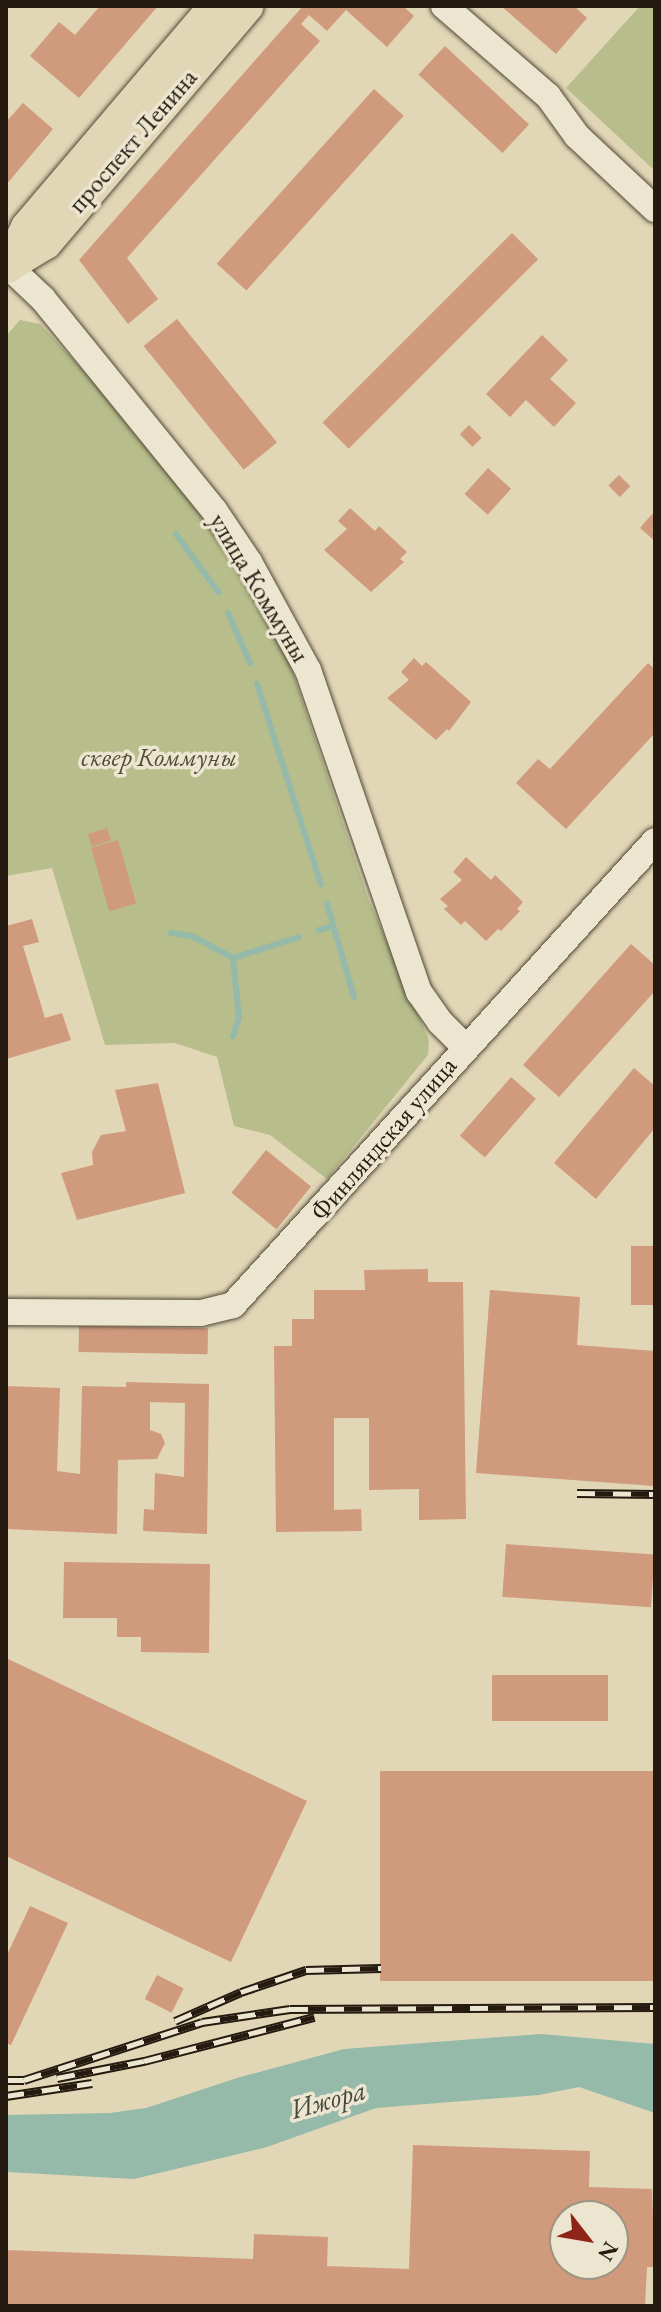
<!DOCTYPE html>
<meta charset="utf-8">
<style>
body{margin:0}
#map{position:relative;width:661px;height:2312px;overflow:hidden;background:#e1d7b6;font-family:"EB Garamond",serif}
div>[style]{position:absolute}
[style*='--x']{left:calc(var(--x)*1px);top:calc(var(--y)*1px);width:calc(var(--w)*1px);rotate:calc(var(--a)*1deg)}
.green>*{inset:0;background:#b7bd8b}
.water>*{inset:0;background:#95baa9}
.stream>*{height:6px;margin:-3px;padding:0 3px;transform-origin:3px;border-radius:3px;background:#95baa9}
.building>*{inset:0;background:#d09a7c;transform-origin:0 0}
.roads{filter:drop-shadow(0 0 2px #534939) drop-shadow(0 0 2px #534939)}
.minor>*{height:26px;margin:-13px;padding:0 13px;transform-origin:13px;border-radius:13px;background:#ece5d0}
.major>*{height:32px;margin:-16px;padding:0 16px;transform-origin:16px;border-radius:16px;background:#e1d7b6}
.rail>*{height:9px;margin-top:-4.5px;transform-origin:0;background:repeating-linear-gradient(90deg,#ece5d0 0 18px,#241a0f 0 36px);box-sizing:border-box;border-block:2px solid #241a0f}
span{translate:-50% -50%;white-space:nowrap;text-align:center;line-height:1.15;-webkit-text-stroke:7px #ece5d0;paint-order:stroke}
.street-label{font-size:26px;color:#241a0f}
.park-label{font-size:26px;color:#504b34;font-style:italic}
.water-label{font-size:28px;color:#464a3d;font-style:italic}
.frame{position:absolute;inset:0;border:8px solid #241a0f;pointer-events:none}
.north{position:absolute;left:549px;top:2200px;width:80px;height:80px;box-sizing:border-box;background:#ece5d0;border:2px solid #9c9483;border-radius:50%;rotate:121deg;font-size:22px;font-weight:700;line-height:32px;text-align:center;color:#241a0f}
.north::after{content:'';display:block;margin:auto;width:28px;height:36px;background:#8f2418;clip-path:polygon(50% 0,100% 100%,50% 72%,0 100%)}
</style>
<div id="map">
<div class="green">
<i style="clip-path:polygon(640px 6px,655px 6px,655px 171px,566px 88px)"></i>
<i style="clip-path:polygon(20px 320px,40px 324px,93px 381px,216px 531px,236px 562px,287px 655px,368px 898px,429px 1040px,428px 1055px,327px 1179px,270px 1135px,234px 1126px,217px 1057px,175px 1043px,105px 1045px,52px 868px,6px 876px,6px 336px)"></i>
</div>
<div class="water">
<i style="clip-path:polygon(541px 2034px,655px 2044px,655px 2113px,579px 2087px,539px 2095px,376px 2108px,267px 2147px,134px 2179px,6px 2172px,6px 2115px,110px 2113px,146px 2108px,237px 2078px,344px 2049px)"></i>
</div>
<div class="stream">
<i style="--x:176;--y:534;--w:72;--a:54.1"></i>
<i style="--x:228;--y:613;--w:55;--a:66.3"></i>
<i style="--x:257;--y:684;--w:210;--a:72.3"></i>
<i style="--x:327;--y:904;--w:97;--a:73.8"></i>
<i style="--x:319;--y:930;--w:15;--a:-16"></i>
<i style="--x:171;--y:933;--w:21;--a:8"></i>
<i style="--x:192;--y:936;--w:47;--a:28.2"></i>
<i style="--x:233;--y:958;--w:69;--a:-17.7"></i>
<i style="--x:233;--y:1036;--w:19;--a:-72"></i>
<i style="--x:239;--y:1018;--w:60;--a:-95.7"></i>
</div>
<div class="building">
<i style="clip-path:polygon(100px 6px,158px 6px,79px 98px,30px 56px,59px 22px,75px 35px)"></i>
<i style="clip-path:polygon(303px 6px,403px 6px,414px 16px,387px 47px,346px 10px,327px 31px,309px 15px,301px 24px,320px 41px,127px 258px,158px 299px,128px 324px,79px 260px)"></i>
<i style="clip-path:polygon(501px 6px,574px 6px,587px 18px,556px 54px)"></i>
<i style="left:445px;top:46px;width:115px;height:39px;rotate:43deg"></i>
<i style="left:374px;top:89px;width:40px;height:235px;rotate:42deg"></i>
<i style="clip-path:polygon(23px 103px,53px 129px,6px 185px,6px 122px)"></i>
<i style="left:512px;top:233px;width:37px;height:268px;rotate:45deg"></i>
<i style="left:177px;top:319px;width:159px;height:43px;rotate:51deg"></i>
<i style="clip-path:polygon(542px 335px,568px 360px,550px 379px,576px 403px,554px 427px,526px 400px,510px 417px,486px 394px)"></i>
<i style="left:469px;top:425px;width:18px;height:13px;rotate:45deg"></i>
<i style="left:488px;top:468px;width:31px;height:35px;rotate:42deg"></i>
<i style="left:619px;top:475px;width:16px;height:15px;rotate:45deg"></i>
<i style="clip-path:polygon(350px 508px,375px 531px,379px 526px,407px 552px,400px 559px,404px 562px,371px 592px,324px 550px,347px 529px,338px 521px)"></i>
<i style="clip-path:polygon(652px 514px,655px 516px,655px 541px,640px 528px)"></i>
<i style="clip-path:polygon(414px 658px,422px 666px,426px 662px,471px 702px,449px 731px,447px 729px,436px 740px,387px 698px,409px 680px,401px 672px)"></i>
<i style="clip-path:polygon(648px 663px,655px 669px,655px 733px,566px 829px,516px 783px,538px 759px,550px 769px)"></i>
<i style="left:107px;top:828px;width:13px;height:20px;rotate:72deg"></i>
<i style="left:118px;top:840px;width:66px;height:28px;rotate:74deg"></i>
<i style="clip-path:polygon(466px 857px,491px 880px,495px 875px,523px 902px,517px 909px,520px 911px,501px 931px,498px 929px,486px 941px,465px 921px,461px 925px,444px 909px,448px 906px,440px 899px,462px 880px,453px 872px)"></i>
<i style="clip-path:polygon(32px 919px,39px 942px,23px 946px,45px 1018px,62px 1013px,71px 1040px,6px 1059px,6px 926px)"></i>
<i style="clip-path:polygon(631px 944px,655px 965px,655px 991px,559px 1097px,523px 1065px)"></i>
<i style="clip-path:polygon(634px 1068px,655px 1086px,655px 1128px,596px 1199px,554px 1163px)"></i>
<i style="left:511px;top:1077px;width:33px;height:78px;rotate:41deg"></i>
<i style="clip-path:polygon(158px 1083px,185px 1193px,77px 1220px,61px 1173px,93px 1165px,92px 1152px,101px 1135px,126px 1131px,115px 1090px)"></i>
<i style="left:266px;top:1150px;width:58px;height:55px;rotate:39deg"></i>
<i style="left:631px;top:1246px;width:24px;height:59px"></i>
<i style="clip-path:polygon(428px 1269px,428px 1282px,463px 1282px,466px 1519px,419px 1520px,419px 1489px,369px 1490px,369px 1418px,334px 1418px,334px 1510px,361px 1509px,362px 1531px,276px 1532px,274px 1346px,292px 1346px,292px 1319px,314px 1319px,314px 1290px,365px 1290px,364px 1270px)"></i>
<i style="clip-path:polygon(490px 1290px,580px 1297px,577px 1345px,655px 1351px,654px 1486px,476px 1473px)"></i>
<i style="left:79px;top:1326px;width:129px;height:26px;rotate:1deg"></i>
<i style="clip-path:polygon(126px 1382px,209px 1384px,207px 1534px,143px 1531px,144px 1509px,154px 1510px,155px 1473px,184px 1477px,185px 1403px,150px 1402px,150px 1430px,161px 1434px,165px 1443px,157px 1459px,118px 1460px,117px 1534px,6px 1529px,6px 1386px,60px 1388px,57px 1471px,80px 1474px,82px 1386px,126px 1387px)"></i>
<i style="left:506px;top:1544px;width:149px;height:53px;rotate:4deg"></i>
<i style="clip-path:polygon(64px 1562px,210px 1564px,209px 1653px,141px 1652px,141px 1637px,117px 1637px,117px 1618px,63px 1618px)"></i>
<i style="clip-path:polygon(6px 1658px,307px 1801px,231px 1962px,6px 1856px)"></i>
<i style="left:492px;top:1675px;width:116px;height:46px"></i>
<i style="left:655px;top:1771px;width:210px;height:275px;rotate:90deg"></i>
<i style="clip-path:polygon(30px 1906px,68px 1923px,11px 2045px,6px 2043px,6px 1957px)"></i>
<i style="left:157px;top:1975px;width:30px;height:27px;rotate:27deg"></i>
<i style="clip-path:polygon(evenodd,413px 2145px,590px 2151px,589px 2187px,652px 2189px,655px 2267px,647px 2267px,645px 2306px,6px 2306px,6px 2250px,253px 2259px,254px 2234px,328px 2237px,327px 2266px,409px 2269px,413px 2145px,565px 2216px,613px 2216px,613px 2264px,565px 2264px,565px 2216px)"></i>
</div>
<div class="roads">
<div class="minor">
<i style="--x:444;--y:6;--w:138;--a:40.9"></i>
<i style="--x:548;--y:96;--w:49;--a:54.1"></i>
<i style="--x:577;--y:136;--w:107;--a:43.1"></i>
<i style="--x:6;--y:264;--w:51;--a:43.4"></i>
<i style="--x:43;--y:299;--w:272;--a:51"></i>
<i style="--x:214;--y:510;--w:63;--a:56.1"></i>
<i style="--x:249;--y:562;--w:123;--a:61.4"></i>
<i style="--x:308;--y:670;--w:341;--a:71"></i>
<i style="--x:419;--y:992;--w:37;--a:55"></i>
<i style="--x:440;--y:1022;--w:35;--a:45"></i>
<i style="--x:6;--y:1312;--w:195;--a:0.3"></i>
<i style="--x:201;--y:1313;--w:33;--a:-14"></i>
<i style="--x:233;--y:1305;--w:627;--a:-47.71"></i>
</div>
<div class="major">
<i style="--x:8;--y:266;--w:44;--a:-31.2"></i>
<i style="--x:46;--y:243;--w:311;--a:-49.6"></i>
<i style="--x:8;--y:267;--w:44;--a:-64.6"></i>
<i style="--x:27;--y:227;--w:290;--a:-49.6"></i>
</div>
</div>
<div class="rail">
<i style="--x:577;--y:1493;--w:78;--a:0.7"></i>
<i style="--x:175;--y:2021;--w:72;--a:-23.7"></i>
<i style="--x:241;--y:1992;--w:69;--a:-18.7"></i>
<i style="--x:306;--y:1970;--w:75;--a:-1.5"></i>
<i style="--x:57;--y:2078;--w:89;--a:-11.1"></i>
<i style="--x:144;--y:2061;--w:176;--a:-14.5"></i>
<i style="--x:6;--y:2080;--w:18;--a:0"></i>
<i style="--x:24;--y:2080;--w:187;--a:-18"></i>
<i style="--x:202;--y:2022;--w:89;--a:-8.4"></i>
<i style="--x:290;--y:2009;--w:365;--a:-0.3"></i>
<i style="--x:6;--y:2096;--w:87;--a:-8.6"></i>
</div>
<div class="street-label">
<span style="left:133px;top:141px;rotate:-49deg">проспект Ленина</span>
<span style="left:259px;top:588px;rotate:59deg">улица Коммуны</span>
<span style="left:384px;top:1139px;rotate:-49deg">Финляндская улица</span>
</div>
<div class="park-label">
<span style="left:159px;top:758px">сквер Коммуны</span>
</div>
<div class="water-label">
<span style="left:328px;top:2099px;rotate:-16deg">Ижора</span>
</div>
<div class="frame"></div>
<div class="north">N</div>
</div>
